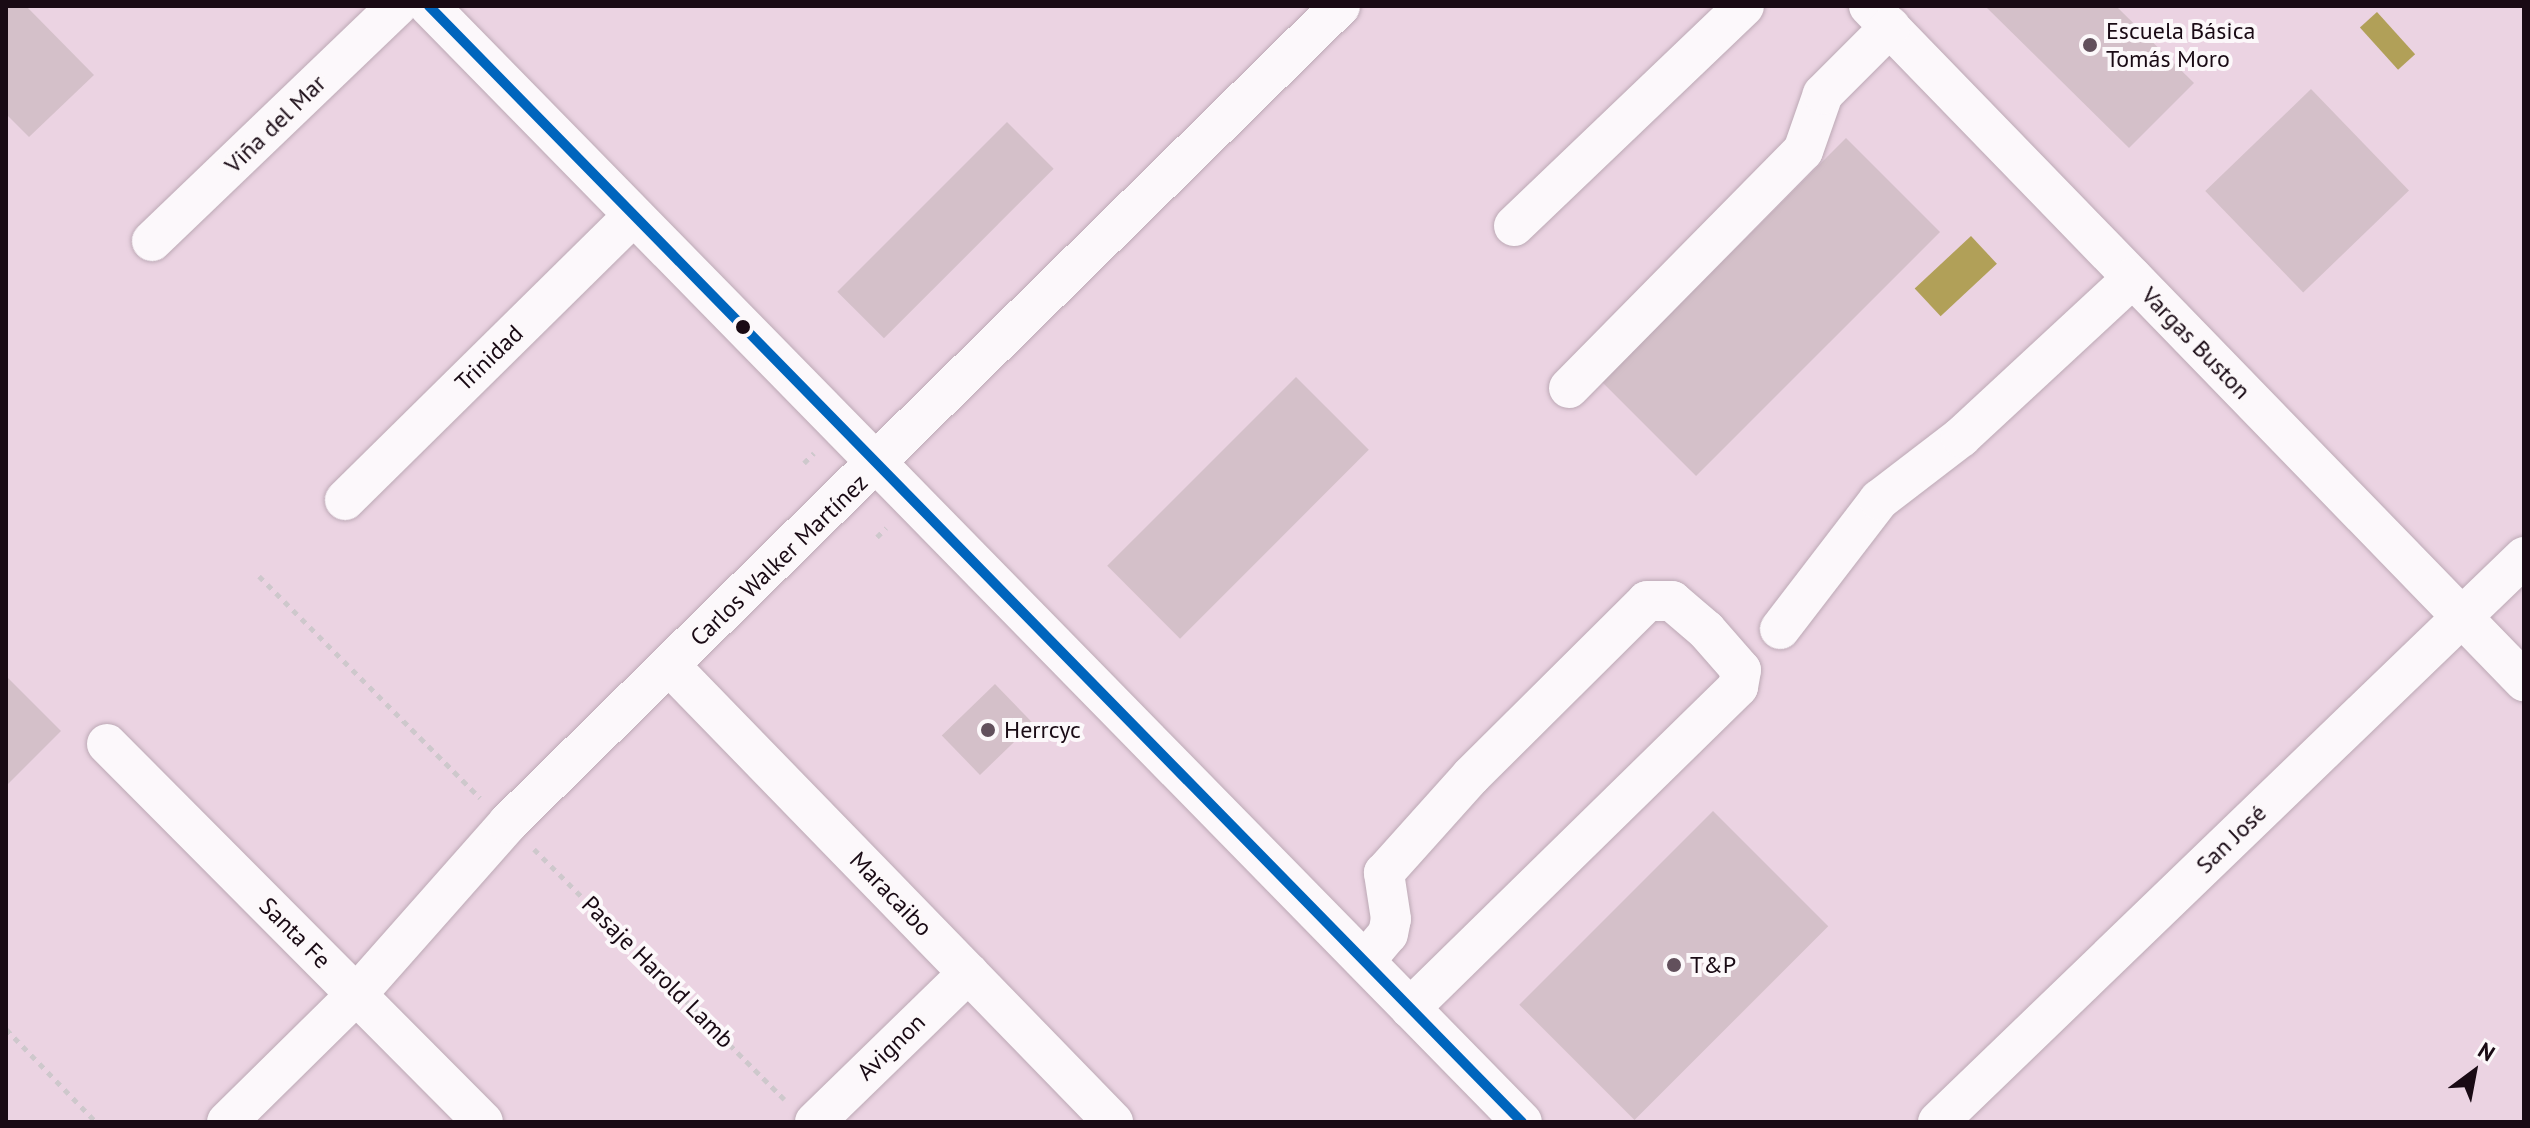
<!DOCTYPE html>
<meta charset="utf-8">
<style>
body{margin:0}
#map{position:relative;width:2530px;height:1128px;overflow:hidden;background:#ebd3e2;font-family:"PT Sans",sans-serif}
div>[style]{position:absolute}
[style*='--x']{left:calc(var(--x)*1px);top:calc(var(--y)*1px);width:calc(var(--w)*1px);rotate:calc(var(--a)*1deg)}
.water>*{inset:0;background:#b1a058;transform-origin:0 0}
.building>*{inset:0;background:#d4c0c9;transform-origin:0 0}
.path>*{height:5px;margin-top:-2.5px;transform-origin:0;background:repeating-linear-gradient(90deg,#cec8cc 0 6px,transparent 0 12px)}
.roads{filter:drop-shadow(0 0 2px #bca9b5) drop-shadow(0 0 2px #bca9b5)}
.minor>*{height:40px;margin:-20px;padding:0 20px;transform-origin:20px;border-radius:20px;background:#fcf8fb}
.bus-1>*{height:10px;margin:-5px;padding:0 5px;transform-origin:5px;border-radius:5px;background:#0065bd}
.dots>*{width:22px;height:22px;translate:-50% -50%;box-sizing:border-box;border:4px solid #fcf8fa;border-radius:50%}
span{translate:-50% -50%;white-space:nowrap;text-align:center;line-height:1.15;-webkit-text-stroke:8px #fcf8fa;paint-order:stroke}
.poi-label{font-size:24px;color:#190a14}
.left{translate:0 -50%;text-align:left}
.street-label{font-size:24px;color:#190a14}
.frame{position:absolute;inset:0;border:8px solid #190a14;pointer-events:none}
.north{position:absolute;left:2434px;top:1032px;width:80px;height:80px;-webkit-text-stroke:6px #fcf8fa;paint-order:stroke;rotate:32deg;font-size:22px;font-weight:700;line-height:32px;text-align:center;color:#190a14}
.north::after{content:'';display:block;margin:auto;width:28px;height:36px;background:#190a14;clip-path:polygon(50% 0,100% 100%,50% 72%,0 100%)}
</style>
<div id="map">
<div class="water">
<i style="left:2377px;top:12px;width:57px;height:23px;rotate:48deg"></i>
<i style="left:1971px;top:236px;width:38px;height:77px;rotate:47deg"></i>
</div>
<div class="building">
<i style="clip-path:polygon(6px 6px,26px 6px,94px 75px,29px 137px,6px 114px)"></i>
<i style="clip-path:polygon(1985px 6px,2116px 6px,2194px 83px,2129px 148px)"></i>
<i style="left:2311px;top:89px;width:141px;height:147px;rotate:46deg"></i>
<i style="left:1007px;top:122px;width:66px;height:240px;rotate:45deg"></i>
<i style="left:1846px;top:138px;width:133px;height:345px;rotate:45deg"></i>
<i style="left:1296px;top:377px;width:103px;height:267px;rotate:45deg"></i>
<i style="clip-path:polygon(6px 676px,61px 731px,6px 786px)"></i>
<i style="left:995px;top:684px;width:55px;height:74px;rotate:46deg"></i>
<i style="left:1713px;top:811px;width:163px;height:274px;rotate:45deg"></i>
</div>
<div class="path">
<i style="--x:804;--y:463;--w:14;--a:-45"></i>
<i style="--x:877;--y:537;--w:13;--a:-45"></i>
<i style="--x:259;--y:576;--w:313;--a:45.1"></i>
<i style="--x:534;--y:849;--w:354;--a:45"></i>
<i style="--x:6;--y:1029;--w:129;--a:45.9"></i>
</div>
<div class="roads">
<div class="minor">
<i style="--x:429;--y:6;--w:1562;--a:45.6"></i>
<i style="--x:1869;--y:6;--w:941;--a:45.86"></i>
<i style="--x:1514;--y:226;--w:318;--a:-43.7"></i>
<i style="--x:152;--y:241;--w:339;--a:-43.8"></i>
<i style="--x:1569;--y:388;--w:333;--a:-45.4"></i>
<i style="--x:1803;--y:151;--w:60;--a:-70.7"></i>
<i style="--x:1823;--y:94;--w:95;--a:-45"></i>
<i style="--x:345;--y:500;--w:404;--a:-44.6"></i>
<i style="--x:1780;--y:629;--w:163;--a:-52.5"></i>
<i style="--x:1879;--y:500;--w:103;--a:-37.5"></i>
<i style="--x:1961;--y:437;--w:234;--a:-42.8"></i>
<i style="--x:670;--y:666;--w:636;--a:45.83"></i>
<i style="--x:107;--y:744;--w:533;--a:45.15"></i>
<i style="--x:1365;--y:961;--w:35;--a:-50"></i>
<i style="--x:1388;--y:934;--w:15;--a:-79"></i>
<i style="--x:1391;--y:919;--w:47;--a:-98.7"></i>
<i style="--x:1384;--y:873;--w:130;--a:-48.1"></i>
<i style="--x:1471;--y:776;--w:248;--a:-44.8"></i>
<i style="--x:1647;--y:601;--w:25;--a:0"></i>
<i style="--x:1672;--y:601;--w:45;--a:40.5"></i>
<i style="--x:1706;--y:630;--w:53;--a:48.8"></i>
<i style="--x:1741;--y:670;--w:17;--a:100"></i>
<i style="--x:1738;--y:687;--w:459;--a:135.6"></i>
<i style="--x:227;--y:1122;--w:181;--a:-44.6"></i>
<i style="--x:356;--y:995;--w:230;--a:-48.5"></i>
<i style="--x:508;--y:823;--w:1166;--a:-44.48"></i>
<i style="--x:815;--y:1122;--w:214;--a:-44.2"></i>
<i style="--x:1938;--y:1122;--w:814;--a:-43.95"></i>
</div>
</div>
<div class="bus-1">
<i style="--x:429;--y:6;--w:1562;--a:45.6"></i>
</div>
<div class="dots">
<i style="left:2090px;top:45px;background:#62505c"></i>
<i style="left:743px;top:327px;background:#190a14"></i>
<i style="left:988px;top:730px;background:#62505c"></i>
<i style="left:1674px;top:965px;background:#62505c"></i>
</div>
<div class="poi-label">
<span class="left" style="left:2106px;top:45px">Escuela Básica<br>Tomás Moro</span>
<span class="left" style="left:1004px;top:730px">Herrcyc</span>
<span class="left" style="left:1690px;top:965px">T&amp;P</span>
</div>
<div class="street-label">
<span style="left:275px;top:124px;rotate:-44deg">Viña del Mar</span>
<span style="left:2196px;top:343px;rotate:46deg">Vargas Buston</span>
<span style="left:489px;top:358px;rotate:-44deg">Trinidad</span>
<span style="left:779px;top:560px;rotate:-44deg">Carlos Walker Martínez</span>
<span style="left:2231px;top:839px;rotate:-44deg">San José</span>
<span style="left:891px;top:894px;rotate:46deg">Maracaibo</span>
<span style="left:295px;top:933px;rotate:45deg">Santa Fe</span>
<span style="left:658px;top:972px;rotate:45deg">Pasaje Harold Lamb</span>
<span style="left:891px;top:1047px;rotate:-44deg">Avignon</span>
</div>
<div class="frame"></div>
<div class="north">N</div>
</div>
